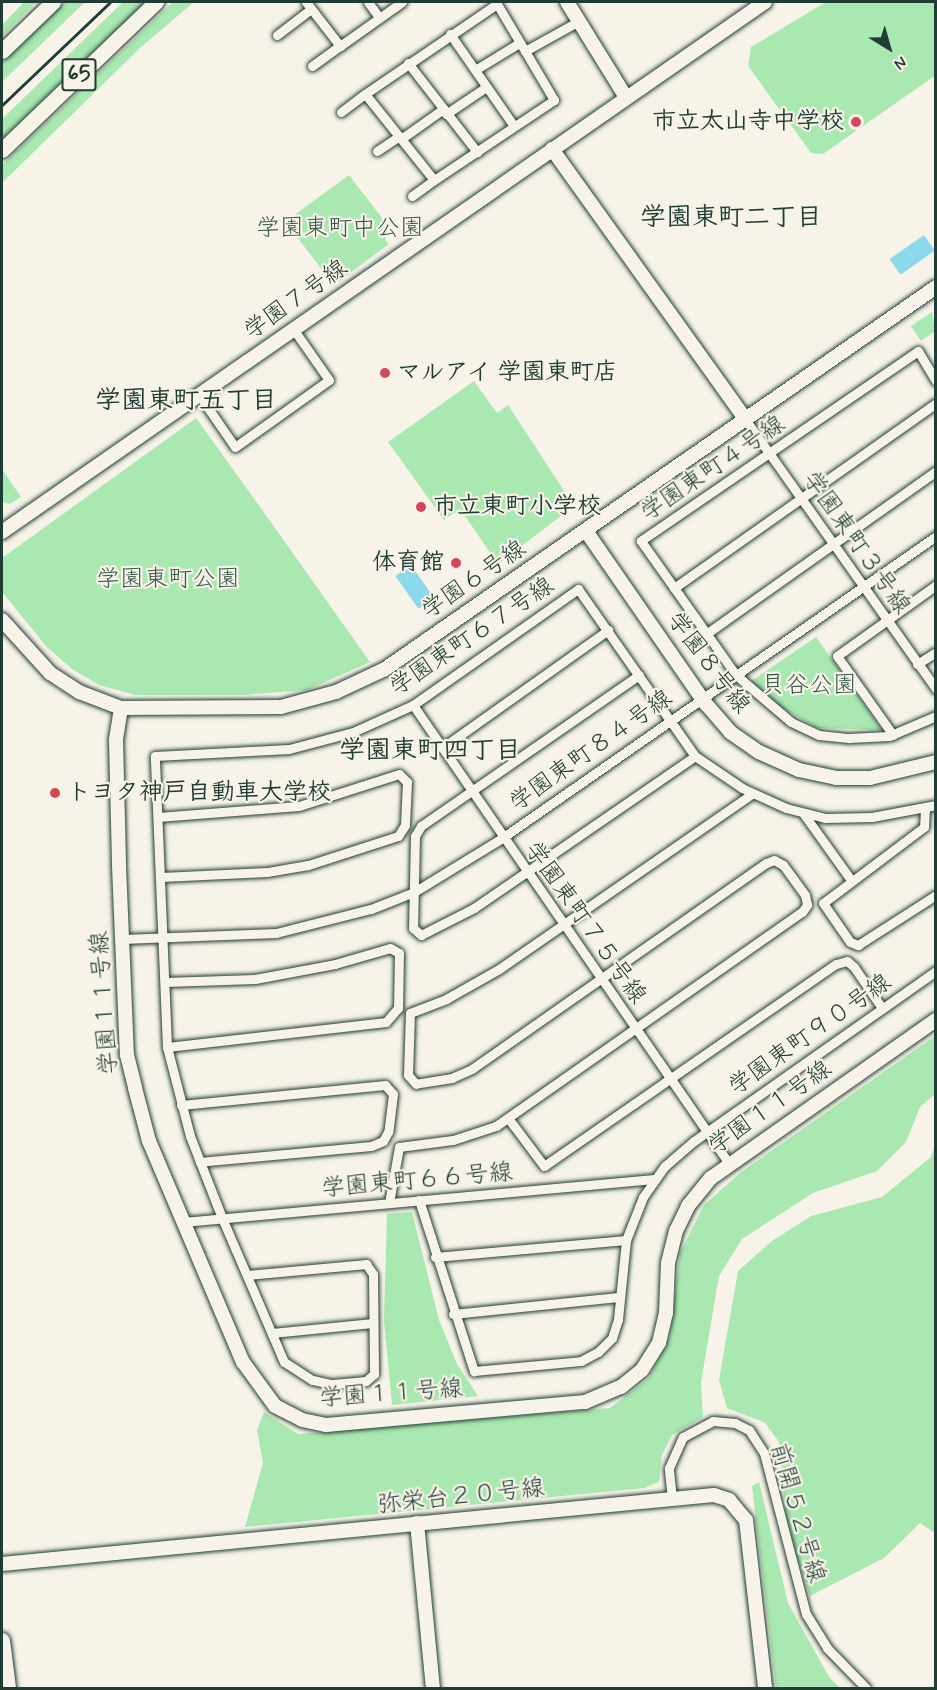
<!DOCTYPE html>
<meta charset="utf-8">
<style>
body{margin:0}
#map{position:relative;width:937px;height:1690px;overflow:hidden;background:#f7f3e8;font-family:Mynerve,"Klee One",sans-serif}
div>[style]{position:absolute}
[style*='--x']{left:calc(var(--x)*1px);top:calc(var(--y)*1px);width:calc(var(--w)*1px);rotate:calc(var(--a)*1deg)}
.green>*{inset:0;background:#a9e8b0}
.water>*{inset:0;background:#8cd9ec;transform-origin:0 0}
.roads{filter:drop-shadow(0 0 2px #1f3d34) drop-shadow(0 0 2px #1f3d34)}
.street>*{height:9px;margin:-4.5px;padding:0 4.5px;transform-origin:4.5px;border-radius:4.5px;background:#f7f3e8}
.secondary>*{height:14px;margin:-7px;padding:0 7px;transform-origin:7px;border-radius:7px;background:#f7f3e8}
.primary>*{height:15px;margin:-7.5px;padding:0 7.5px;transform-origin:7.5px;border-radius:7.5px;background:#f7f3e8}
.highway>*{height:16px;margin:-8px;padding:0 8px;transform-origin:8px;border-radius:8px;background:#f7f3e8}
.rail>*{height:3px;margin:-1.5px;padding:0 1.5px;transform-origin:1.5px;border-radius:1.5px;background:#1f3d34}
.dots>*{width:16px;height:16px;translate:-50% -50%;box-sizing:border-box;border:3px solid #f7f3e8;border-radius:50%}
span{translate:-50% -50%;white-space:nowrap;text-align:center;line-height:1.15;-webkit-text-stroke:4.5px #f7f3e8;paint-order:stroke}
.shield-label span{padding:2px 4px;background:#f7f3e8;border:2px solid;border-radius:4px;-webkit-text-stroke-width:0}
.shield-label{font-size:22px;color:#1f3d34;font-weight:700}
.poi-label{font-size:24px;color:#1f3d34;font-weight:700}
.right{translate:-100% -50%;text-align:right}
.left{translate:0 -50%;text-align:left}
.park-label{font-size:24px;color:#345747}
.street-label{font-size:24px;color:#1f3d34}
.neighbourhood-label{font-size:26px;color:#1f3d34;font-weight:700}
.frame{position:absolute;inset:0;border:3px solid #1f3d34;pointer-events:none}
.north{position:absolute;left:859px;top:18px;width:60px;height:60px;-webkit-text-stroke:4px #f7f3e8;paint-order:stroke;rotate:143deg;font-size:16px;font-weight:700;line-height:24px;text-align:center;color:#1f3d34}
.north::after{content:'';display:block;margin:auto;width:21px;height:27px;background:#1f3d34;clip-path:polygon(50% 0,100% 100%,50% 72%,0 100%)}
</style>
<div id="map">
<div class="green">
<i style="clip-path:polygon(24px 2px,36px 2px,2px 36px,2px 25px)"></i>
<i style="clip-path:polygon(65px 2px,85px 2px,2px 82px,2px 62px)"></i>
<i style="clip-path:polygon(123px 2px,147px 2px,2px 140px,2px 119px)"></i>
<i style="clip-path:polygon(173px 2px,194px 2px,141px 47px,2px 183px,2px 165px)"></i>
<i style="clip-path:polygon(826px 2px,935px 2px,936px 75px,823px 154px,811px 153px,748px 66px,751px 47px)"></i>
<i style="clip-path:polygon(349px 175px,389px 227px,385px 240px,389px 244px,334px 285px,290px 228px,293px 216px)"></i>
<i style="clip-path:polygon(932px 312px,935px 331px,921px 341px,911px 326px)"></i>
<i style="clip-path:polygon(474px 381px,497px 413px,508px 405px,574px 506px,498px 564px,460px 509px,444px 520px,388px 442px)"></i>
<i style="clip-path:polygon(196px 418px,258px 504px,370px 662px,307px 690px,242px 695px,135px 695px,99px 685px,72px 669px,46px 646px,2px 592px,2px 558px)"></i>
<i style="clip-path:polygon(2px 469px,21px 497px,10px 504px,2px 502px)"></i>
<i style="clip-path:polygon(816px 637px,882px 730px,818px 728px,772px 702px,750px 682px)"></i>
<i style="clip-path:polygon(935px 1036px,935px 1094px,920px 1107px,906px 1142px,877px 1171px,813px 1193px,742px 1239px,719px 1276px,701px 1382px,703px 1417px,672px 1435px,662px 1455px,659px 1482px,644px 1488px,245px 1527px,263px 1463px,257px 1430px,264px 1412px,298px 1434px,610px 1408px,649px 1378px,670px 1337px,680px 1253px,704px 1205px,740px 1173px)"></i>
<i style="clip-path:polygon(935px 1145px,935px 1533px,920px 1523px,884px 1558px,810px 1596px,787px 1526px,779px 1442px,765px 1423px,727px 1408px,719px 1380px,738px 1271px,772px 1241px,811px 1216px,882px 1197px,931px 1157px)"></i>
<i style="clip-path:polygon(412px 1212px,439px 1320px,457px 1364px,478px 1396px,392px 1405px,384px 1320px,387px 1214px)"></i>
<i style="clip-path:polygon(759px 1482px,788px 1603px,829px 1677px,840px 1688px,776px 1688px,752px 1486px)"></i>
</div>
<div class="water">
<i style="left:924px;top:235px;width:19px;height:42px;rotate:55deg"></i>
<i style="left:411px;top:565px;width:40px;height:19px;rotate:55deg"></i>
</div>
<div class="roads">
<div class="street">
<i style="--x:306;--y:2;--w:56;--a:52.3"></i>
<i style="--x:340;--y:46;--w:76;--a:-35.4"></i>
<i style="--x:368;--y:2;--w:19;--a:54"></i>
<i style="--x:450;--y:34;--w:112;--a:55.2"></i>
<i style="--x:277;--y:35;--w:43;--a:-37.4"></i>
<i style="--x:525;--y:51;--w:57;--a:59.4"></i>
<i style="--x:554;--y:100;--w:144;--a:146.3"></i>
<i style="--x:434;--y:180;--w:110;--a:-128.7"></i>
<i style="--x:365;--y:94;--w:160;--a:-34.3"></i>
<i style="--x:497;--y:4;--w:55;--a:59.2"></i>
<i style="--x:525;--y:51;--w:62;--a:-29.1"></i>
<i style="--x:408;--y:63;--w:113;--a:52.2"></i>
<i style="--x:312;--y:66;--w:34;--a:-36"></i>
<i style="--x:475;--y:70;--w:52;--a:-31.5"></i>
<i style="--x:341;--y:112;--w:30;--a:-37"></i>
<i style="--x:446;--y:114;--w:48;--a:-34"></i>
<i style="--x:401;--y:139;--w:52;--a:-35.5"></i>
<i style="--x:377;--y:151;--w:27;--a:-34"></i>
<i style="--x:412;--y:196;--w:27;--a:-36"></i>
<i style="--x:936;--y:381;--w:35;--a:-121"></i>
<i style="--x:918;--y:351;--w:336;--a:145.6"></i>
<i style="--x:641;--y:541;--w:164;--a:54.7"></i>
<i style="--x:736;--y:675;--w:72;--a:40.5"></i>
<i style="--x:791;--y:722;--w:31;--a:25"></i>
<i style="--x:819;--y:735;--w:30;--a:6"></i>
<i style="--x:849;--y:738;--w:40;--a:-2.9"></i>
<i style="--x:889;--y:736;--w:51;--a:-23.1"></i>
<i style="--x:199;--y:395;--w:63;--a:55.3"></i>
<i style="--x:235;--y:447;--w:115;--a:-35.5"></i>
<i style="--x:329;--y:380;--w:61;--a:-125"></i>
<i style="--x:745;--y:419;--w:331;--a:54.7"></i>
<i style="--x:674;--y:588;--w:321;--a:-35.2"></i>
<i style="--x:706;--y:634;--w:282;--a:-35.3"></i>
<i style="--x:917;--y:664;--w:22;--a:-32"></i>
<i style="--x:639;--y:675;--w:265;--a:145.3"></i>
<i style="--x:421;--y:826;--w:12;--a:121"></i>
<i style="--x:415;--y:836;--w:92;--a:91.2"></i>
<i style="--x:413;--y:928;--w:11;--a:41"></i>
<i style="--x:421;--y:935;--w:59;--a:-27"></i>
<i style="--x:474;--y:908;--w:268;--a:-34.5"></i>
<i style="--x:413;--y:705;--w:555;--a:55.42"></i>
<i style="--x:893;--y:735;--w:97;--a:-125.3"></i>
<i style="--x:837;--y:656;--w:122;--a:-35.6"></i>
<i style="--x:442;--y:748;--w:204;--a:-35.4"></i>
<i style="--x:925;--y:809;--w:18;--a:93"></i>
<i style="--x:924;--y:827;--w:126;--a:143"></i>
<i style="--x:823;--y:903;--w:47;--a:55.3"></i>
<i style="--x:850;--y:942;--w:9;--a:21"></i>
<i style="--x:858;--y:945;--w:93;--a:-32.7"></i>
<i style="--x:803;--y:813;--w:82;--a:54.4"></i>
<i style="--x:158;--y:817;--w:141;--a:-4.5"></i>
<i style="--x:299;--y:806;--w:105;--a:-17.7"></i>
<i style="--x:399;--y:774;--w:11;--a:45"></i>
<i style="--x:407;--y:782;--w:43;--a:92.7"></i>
<i style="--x:405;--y:825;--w:13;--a:122"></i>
<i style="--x:398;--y:836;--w:95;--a:162.1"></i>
<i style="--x:308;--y:865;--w:42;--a:170.3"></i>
<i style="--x:267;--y:872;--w:106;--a:177.3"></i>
<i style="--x:122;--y:939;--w:154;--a:-2.2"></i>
<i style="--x:276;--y:933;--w:98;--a:-14.2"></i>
<i style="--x:371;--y:909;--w:46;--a:-21.6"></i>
<i style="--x:414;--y:892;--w:103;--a:-31.5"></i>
<i style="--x:502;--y:838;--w:529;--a:-34.83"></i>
<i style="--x:165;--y:982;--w:90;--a:-1.9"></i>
<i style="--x:255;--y:979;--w:81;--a:-10.6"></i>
<i style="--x:335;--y:964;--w:57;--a:-16.2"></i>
<i style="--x:390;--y:948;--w:10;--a:29"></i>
<i style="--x:399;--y:953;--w:55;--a:91"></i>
<i style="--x:398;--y:1008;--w:18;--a:131"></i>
<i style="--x:386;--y:1022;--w:220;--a:173.5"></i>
<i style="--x:181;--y:1105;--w:205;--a:-5.6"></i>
<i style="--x:385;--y:1085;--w:12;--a:48"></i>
<i style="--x:393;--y:1094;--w:38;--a:97"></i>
<i style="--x:388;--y:1132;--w:10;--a:119"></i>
<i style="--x:383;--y:1141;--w:13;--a:157"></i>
<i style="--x:371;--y:1146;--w:172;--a:174.7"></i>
<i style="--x:508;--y:1118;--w:60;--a:53.1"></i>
<i style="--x:544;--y:1166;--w:355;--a:-34.7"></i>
<i style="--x:836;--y:964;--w:11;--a:-15"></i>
<i style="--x:847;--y:961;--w:9;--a:41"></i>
<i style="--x:854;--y:967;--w:50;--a:55.7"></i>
<i style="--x:419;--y:1200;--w:180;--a:72.2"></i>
<i style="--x:474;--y:1371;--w:107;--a:-5.3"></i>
<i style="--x:581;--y:1361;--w:19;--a:-28"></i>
<i style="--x:598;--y:1352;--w:20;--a:-45"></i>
<i style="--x:612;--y:1338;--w:20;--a:-72"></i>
<i style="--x:618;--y:1319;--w:79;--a:-84.2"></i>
<i style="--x:626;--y:1240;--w:46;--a:-68.4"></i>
<i style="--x:643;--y:1197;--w:38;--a:-55"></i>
<i style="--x:665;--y:1166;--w:38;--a:-41"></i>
<i style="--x:694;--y:1141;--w:296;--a:-35.1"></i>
<i style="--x:389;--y:1203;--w:57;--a:-79.9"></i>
<i style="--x:399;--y:1147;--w:54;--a:-7.4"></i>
<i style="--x:453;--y:1140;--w:45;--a:-18"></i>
<i style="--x:496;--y:1126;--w:373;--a:-35"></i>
<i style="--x:802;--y:912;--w:9;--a:-54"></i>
<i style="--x:807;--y:905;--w:10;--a:-101"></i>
<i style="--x:805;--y:895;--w:37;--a:-126"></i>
<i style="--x:783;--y:865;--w:10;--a:-151"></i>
<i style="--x:774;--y:860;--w:9;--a:159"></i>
<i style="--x:766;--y:863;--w:359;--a:145"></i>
<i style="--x:472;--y:1069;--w:22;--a:156"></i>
<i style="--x:452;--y:1078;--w:36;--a:171"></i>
<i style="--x:416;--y:1084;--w:12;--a:-132"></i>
<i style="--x:408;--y:1075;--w:62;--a:-88.2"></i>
<i style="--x:410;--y:1013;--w:39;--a:-21"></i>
<i style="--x:446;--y:999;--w:61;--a:-29.5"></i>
<i style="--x:499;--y:969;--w:308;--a:-34.7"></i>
<i style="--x:182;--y:1222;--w:475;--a:-5.2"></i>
<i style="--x:435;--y:1257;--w:192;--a:-5.1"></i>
<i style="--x:247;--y:1275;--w:120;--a:-5.3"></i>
<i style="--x:366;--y:1264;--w:12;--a:55"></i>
<i style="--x:373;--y:1274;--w:100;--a:89.4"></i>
<i style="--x:374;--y:1374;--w:11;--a:139"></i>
<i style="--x:366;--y:1381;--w:36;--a:175"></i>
<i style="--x:330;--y:1384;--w:18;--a:-167"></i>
<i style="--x:312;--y:1380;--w:33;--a:-147"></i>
<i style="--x:284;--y:1362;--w:157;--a:-113.3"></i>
<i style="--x:222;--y:1218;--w:88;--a:-111.3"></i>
<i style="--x:190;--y:1136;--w:92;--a:-104.5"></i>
<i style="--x:167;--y:1047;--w:291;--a:-92.4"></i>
<i style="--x:155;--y:756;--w:134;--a:-3"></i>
<i style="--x:289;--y:749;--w:66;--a:-14.9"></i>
<i style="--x:353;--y:732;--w:66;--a:-24.2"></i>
<i style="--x:413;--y:705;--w:202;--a:-35.1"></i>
<i style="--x:578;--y:589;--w:204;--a:55"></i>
<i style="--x:695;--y:756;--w:57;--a:34.2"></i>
<i style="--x:742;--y:788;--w:48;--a:24.4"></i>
<i style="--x:786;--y:808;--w:40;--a:14.4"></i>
<i style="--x:825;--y:818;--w:47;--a:-1.2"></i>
<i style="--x:872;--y:817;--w:65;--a:-10.6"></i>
<i style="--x:453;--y:1314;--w:166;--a:-5.9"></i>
<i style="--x:272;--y:1333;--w:101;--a:-5.7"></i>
<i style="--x:672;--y:1499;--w:31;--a:-96"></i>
<i style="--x:669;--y:1468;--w:34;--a:-66"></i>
<i style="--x:683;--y:1437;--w:34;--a:-28"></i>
<i style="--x:713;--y:1421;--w:22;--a:5"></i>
<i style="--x:735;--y:1423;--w:16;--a:27"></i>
<i style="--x:749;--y:1430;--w:27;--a:57"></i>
<i style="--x:764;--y:1453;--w:166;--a:75.4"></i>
<i style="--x:806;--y:1614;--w:40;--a:58"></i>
<i style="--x:827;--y:1648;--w:56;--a:45.7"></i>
</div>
<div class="secondary">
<i style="--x:567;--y:2;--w:112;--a:58.2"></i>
<i style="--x:552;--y:149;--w:332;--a:54.4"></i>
<i style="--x:586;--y:531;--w:211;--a:55.3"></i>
<i style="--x:706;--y:704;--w:37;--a:49"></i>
<i style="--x:730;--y:732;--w:35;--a:35"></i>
<i style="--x:759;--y:752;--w:44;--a:24.2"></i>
<i style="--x:799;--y:770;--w:38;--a:12"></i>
<i style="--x:836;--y:778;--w:34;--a:0"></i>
<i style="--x:870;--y:778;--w:68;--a:-13.6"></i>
<i style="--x:2;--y:532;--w:929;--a:-34.78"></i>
<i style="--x:2;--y:620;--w:72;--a:47.8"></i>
<i style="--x:50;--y:673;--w:35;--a:33"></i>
<i style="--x:79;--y:692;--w:45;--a:20.9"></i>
<i style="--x:121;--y:708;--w:160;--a:-0.4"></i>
<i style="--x:281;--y:707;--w:57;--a:-15.3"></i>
<i style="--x:336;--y:692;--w:54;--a:-25.1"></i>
<i style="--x:385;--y:669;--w:670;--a:-34.73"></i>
<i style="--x:121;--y:708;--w:32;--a:99"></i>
<i style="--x:116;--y:740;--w:126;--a:88.6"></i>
<i style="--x:119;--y:866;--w:189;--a:87.6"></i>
<i style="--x:127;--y:1055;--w:34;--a:76"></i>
<i style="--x:135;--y:1088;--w:55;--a:75.2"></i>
<i style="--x:149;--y:1141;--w:240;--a:67"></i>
<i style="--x:243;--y:1362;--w:54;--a:54"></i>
<i style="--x:275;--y:1406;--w:30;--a:27"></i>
<i style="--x:302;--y:1420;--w:25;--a:12"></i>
<i style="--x:326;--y:1425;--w:260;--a:-5.1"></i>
<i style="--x:585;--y:1402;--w:39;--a:-23"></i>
<i style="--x:621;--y:1387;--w:27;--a:-39"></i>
<i style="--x:642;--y:1370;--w:32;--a:-58"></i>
<i style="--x:659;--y:1343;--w:31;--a:-77"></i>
<i style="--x:666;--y:1313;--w:50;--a:-87.7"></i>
<i style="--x:668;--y:1263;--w:33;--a:-76"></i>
<i style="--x:676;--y:1231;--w:28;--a:-64"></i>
<i style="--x:688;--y:1206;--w:36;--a:-51"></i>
<i style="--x:711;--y:1178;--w:275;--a:-35.1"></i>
<i style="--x:417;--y:1523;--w:166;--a:84.5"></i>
<i style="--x:2;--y:1564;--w:715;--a:-5.54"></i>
<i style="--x:714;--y:1495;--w:16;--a:18"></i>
<i style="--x:729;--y:1500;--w:26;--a:50"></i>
<i style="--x:746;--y:1520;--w:169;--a:83.5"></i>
</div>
<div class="primary">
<i style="--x:2;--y:51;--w:71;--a:-43.9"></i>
<i style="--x:2;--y:150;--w:214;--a:-43.9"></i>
</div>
<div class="highway">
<i style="--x:2;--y:1641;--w:47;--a:82.7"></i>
</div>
</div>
<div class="rail">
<i style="--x:2;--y:105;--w:149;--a:-43.6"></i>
</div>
<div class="dots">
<i style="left:856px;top:122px;background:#d1495b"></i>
<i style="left:385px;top:373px;background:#d1495b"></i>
<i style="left:421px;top:507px;background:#d1495b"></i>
<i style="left:456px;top:563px;background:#d1495b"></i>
<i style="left:55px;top:793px;background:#d1495b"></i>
</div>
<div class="shield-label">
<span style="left:79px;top:75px">65</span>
</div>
<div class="poi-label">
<span class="right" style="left:844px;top:122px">市立太山寺中学校</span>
<span class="left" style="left:397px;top:373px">マルアイ 学園東町店</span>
<span class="left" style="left:433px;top:507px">市立東町小学校</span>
<span class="right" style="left:444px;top:563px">体育館</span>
<span class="left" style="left:67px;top:793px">トヨタ神戸自動車大学校</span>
</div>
<div class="park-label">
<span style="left:340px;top:229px">学園東町中公園</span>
<span style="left:168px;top:580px">学園東町公園</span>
<span style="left:809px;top:686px">貝谷公園</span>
</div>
<div class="street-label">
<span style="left:296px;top:300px;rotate:-35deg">学園７号線</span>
<span style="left:713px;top:469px;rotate:-34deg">学園東町４号線</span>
<span style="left:856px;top:543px;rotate:55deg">学園東町３号線</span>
<span style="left:474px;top:580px;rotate:-34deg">学園６号線</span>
<span style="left:472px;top:637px;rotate:-34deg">学園東町６７号線</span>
<span style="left:708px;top:663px;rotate:53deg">学園８号線</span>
<span style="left:591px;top:751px;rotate:-35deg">学園東町８４号線</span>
<span style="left:585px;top:923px;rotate:55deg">学園東町７５号線</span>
<span style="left:105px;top:1003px;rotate:-94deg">学園１１号線</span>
<span style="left:810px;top:1035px;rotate:-35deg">学園東町９０号線</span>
<span style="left:770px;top:1108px;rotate:-35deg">学園１１号線</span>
<span style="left:417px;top:1181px;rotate:-5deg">学園東町６６号線</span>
<span style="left:391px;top:1394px;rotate:-4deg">学園１１号線</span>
<span style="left:461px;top:1497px;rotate:-6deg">弥栄台２０号線</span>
<span style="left:797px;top:1513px;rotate:74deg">前開５２号線</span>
</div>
<div class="neighbourhood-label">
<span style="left:731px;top:219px">学園東町二丁目</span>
<span style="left:186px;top:402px">学園東町五丁目</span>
<span style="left:430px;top:752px">学園東町四丁目</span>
</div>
<div class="frame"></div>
<div class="north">N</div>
</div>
